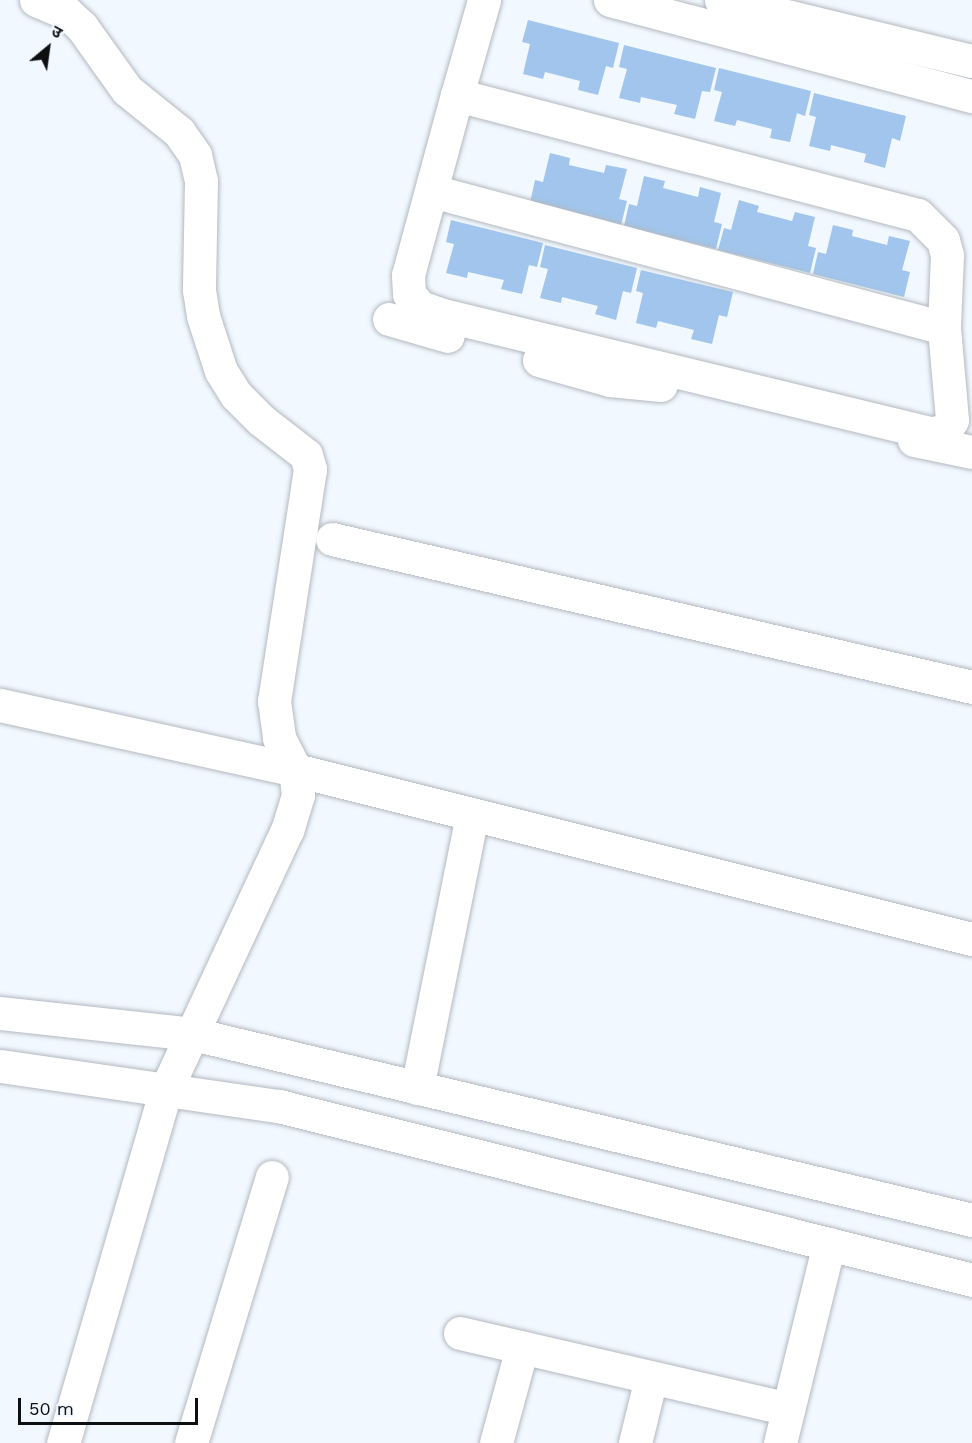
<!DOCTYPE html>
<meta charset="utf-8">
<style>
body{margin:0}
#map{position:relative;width:972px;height:1443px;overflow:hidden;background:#f2f8ff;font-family:"Work Sans","Noto Sans Devanagari",sans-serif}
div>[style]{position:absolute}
.building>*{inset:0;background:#a1c5ec}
.roads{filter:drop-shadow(0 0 2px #b3b9bf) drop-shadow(0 0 2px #b3b9bf)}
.minor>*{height:33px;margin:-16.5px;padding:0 16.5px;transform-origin:16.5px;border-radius:16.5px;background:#fff}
span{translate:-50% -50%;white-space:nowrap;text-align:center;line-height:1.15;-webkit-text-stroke:4.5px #f2f8ff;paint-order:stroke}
.north{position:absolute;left:18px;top:18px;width:60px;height:60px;-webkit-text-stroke:4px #f2f8ff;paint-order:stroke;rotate:29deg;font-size:16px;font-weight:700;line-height:24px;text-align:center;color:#0d0f11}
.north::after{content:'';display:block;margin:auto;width:21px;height:27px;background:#0d0f11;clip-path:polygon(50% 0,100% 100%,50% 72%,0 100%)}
.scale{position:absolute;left:18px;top:1398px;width:180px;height:27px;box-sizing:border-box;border:3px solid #0d0f11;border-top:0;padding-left:8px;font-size:18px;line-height:21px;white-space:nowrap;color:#0d0f11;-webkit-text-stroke:4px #f2f8ff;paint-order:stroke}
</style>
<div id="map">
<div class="building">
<i style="clip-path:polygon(528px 20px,619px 43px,613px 68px,606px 66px,598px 95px,578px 90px,580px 81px,545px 72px,543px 79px,523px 74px,530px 44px,522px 42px)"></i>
<i style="clip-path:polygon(624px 45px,716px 68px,710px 92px,702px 91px,695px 119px,674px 114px,677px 105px,641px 97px,640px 103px,619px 98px,627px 69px,619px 67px)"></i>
<i style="clip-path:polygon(719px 68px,811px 91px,805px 116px,797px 113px,790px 142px,770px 138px,772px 129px,737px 120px,735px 126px,714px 121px,722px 92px,714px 90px)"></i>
<i style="clip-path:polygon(814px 93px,906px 116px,900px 141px,892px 138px,885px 168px,864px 162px,866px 154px,831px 145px,830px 151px,809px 146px,816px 117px,809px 115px)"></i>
<i style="clip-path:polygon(550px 153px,570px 158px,569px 165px,604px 173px,606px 165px,627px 169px,619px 199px,627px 201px,621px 225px,530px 203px,535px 180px,543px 182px)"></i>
<i style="clip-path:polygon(644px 176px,665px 181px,663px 188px,698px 197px,700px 187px,721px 193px,714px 222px,722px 224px,716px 249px,624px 226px,629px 204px,637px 206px)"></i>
<i style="clip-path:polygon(739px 200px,759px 206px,757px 212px,792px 221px,795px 212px,815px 217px,808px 246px,816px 248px,810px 273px,718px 250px,724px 228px,731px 230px)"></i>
<i style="clip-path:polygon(451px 220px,543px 243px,537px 267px,529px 265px,522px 294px,501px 289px,504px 280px,468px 272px,467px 278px,446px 273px,454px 244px,446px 242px)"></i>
<i style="clip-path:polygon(833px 225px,853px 230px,852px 236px,887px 245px,889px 236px,910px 241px,902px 270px,910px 272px,904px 297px,813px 274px,818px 252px,826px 254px)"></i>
<i style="clip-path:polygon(545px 245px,637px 268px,631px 293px,623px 291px,616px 320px,595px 314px,598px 306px,562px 297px,561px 303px,540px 298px,548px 269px,540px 267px)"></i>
<i style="clip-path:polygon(641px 270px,733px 292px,727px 317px,719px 315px,712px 344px,691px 339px,694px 330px,658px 321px,656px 328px,636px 323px,643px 293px,636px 291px)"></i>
</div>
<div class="roads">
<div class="minor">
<i style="left:36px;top:0;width:34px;rotate:23deg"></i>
<i style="left:67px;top:13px;width:21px;rotate:43deg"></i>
<i style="left:82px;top:27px;width:77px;rotate:54.5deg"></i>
<i style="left:127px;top:90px;width:67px;rotate:38.9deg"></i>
<i style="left:179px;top:132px;width:28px;rotate:55deg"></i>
<i style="left:195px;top:155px;width:27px;rotate:77deg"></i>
<i style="left:201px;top:181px;width:109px;rotate:91.1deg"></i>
<i style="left:199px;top:290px;width:26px;rotate:81deg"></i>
<i style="left:203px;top:316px;width:58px;rotate:71.9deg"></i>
<i style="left:221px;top:371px;width:28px;rotate:58deg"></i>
<i style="left:236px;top:395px;width:35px;rotate:45deg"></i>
<i style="left:261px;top:420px;width:57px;rotate:37.9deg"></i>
<i style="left:306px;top:455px;width:15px;rotate:74deg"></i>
<i style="left:310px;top:469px;width:235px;rotate:98.8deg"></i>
<i style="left:274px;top:701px;width:37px;rotate:82deg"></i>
<i style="left:279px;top:738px;width:36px;rotate:63deg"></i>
<i style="left:295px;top:770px;width:25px;rotate:83deg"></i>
<i style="left:298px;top:795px;width:37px;rotate:107deg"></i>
<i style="left:287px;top:830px;width:286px;rotate:115deg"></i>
<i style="left:166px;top:1089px;width:369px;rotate:106.2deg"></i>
<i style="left:610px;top:0;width:375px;rotate:14.9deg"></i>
<i style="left:721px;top:0;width:258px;rotate:13.7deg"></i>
<i style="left:457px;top:95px;width:476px;rotate:14.6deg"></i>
<i style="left:918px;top:215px;width:35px;rotate:45deg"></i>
<i style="left:943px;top:240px;width:16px;rotate:75deg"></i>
<i style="left:947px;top:255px;width:73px;rotate:92.4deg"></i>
<i style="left:944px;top:328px;width:92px;rotate:85deg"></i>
<i style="left:952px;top:420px;width:9px;rotate:122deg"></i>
<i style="left:947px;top:428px;width:8px;rotate:150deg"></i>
<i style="left:940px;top:432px;width:10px;rotate:174deg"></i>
<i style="left:930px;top:433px;width:501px;rotate:-166.38deg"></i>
<i style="left:443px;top:315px;width:24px;rotate:-161deg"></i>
<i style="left:420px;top:307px;width:17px;rotate:-130deg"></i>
<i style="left:409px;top:294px;width:19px;rotate:-93deg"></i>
<i style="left:408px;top:275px;width:187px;rotate:-74.8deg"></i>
<i style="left:457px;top:95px;width:99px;rotate:-74.1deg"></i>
<i style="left:432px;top:191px;width:530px;rotate:14.98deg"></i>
<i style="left:389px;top:319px;width:61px;rotate:16.1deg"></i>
<i style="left:539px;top:360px;width:74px;rotate:15.7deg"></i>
<i style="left:610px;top:380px;width:51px;rotate:5.6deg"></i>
<i style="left:914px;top:440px;width:59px;rotate:11.7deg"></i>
<i style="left:332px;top:539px;width:657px;rotate:13.02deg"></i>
<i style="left:0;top:705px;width:302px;rotate:12.4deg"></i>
<i style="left:295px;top:770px;width:698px;rotate:14.02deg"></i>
<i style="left:0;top:1013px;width:194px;rotate:6.2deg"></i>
<i style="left:193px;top:1034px;width:801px;rotate:13.43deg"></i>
<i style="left:0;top:1066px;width:282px;rotate:8.2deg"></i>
<i style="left:279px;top:1106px;width:715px;rotate:14.09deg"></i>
<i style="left:417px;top:1088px;width:279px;rotate:-78.6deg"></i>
<i style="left:460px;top:1333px;width:337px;rotate:13deg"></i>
<i style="left:191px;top:1443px;width:278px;rotate:-73.1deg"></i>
<i style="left:496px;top:1443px;width:99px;rotate:-74.8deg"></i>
<i style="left:635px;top:1443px;width:67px;rotate:-76.2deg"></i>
<i style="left:780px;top:1443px;width:205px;rotate:-76.2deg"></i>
</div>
</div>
<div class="north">उ</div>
<div class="scale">50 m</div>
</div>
